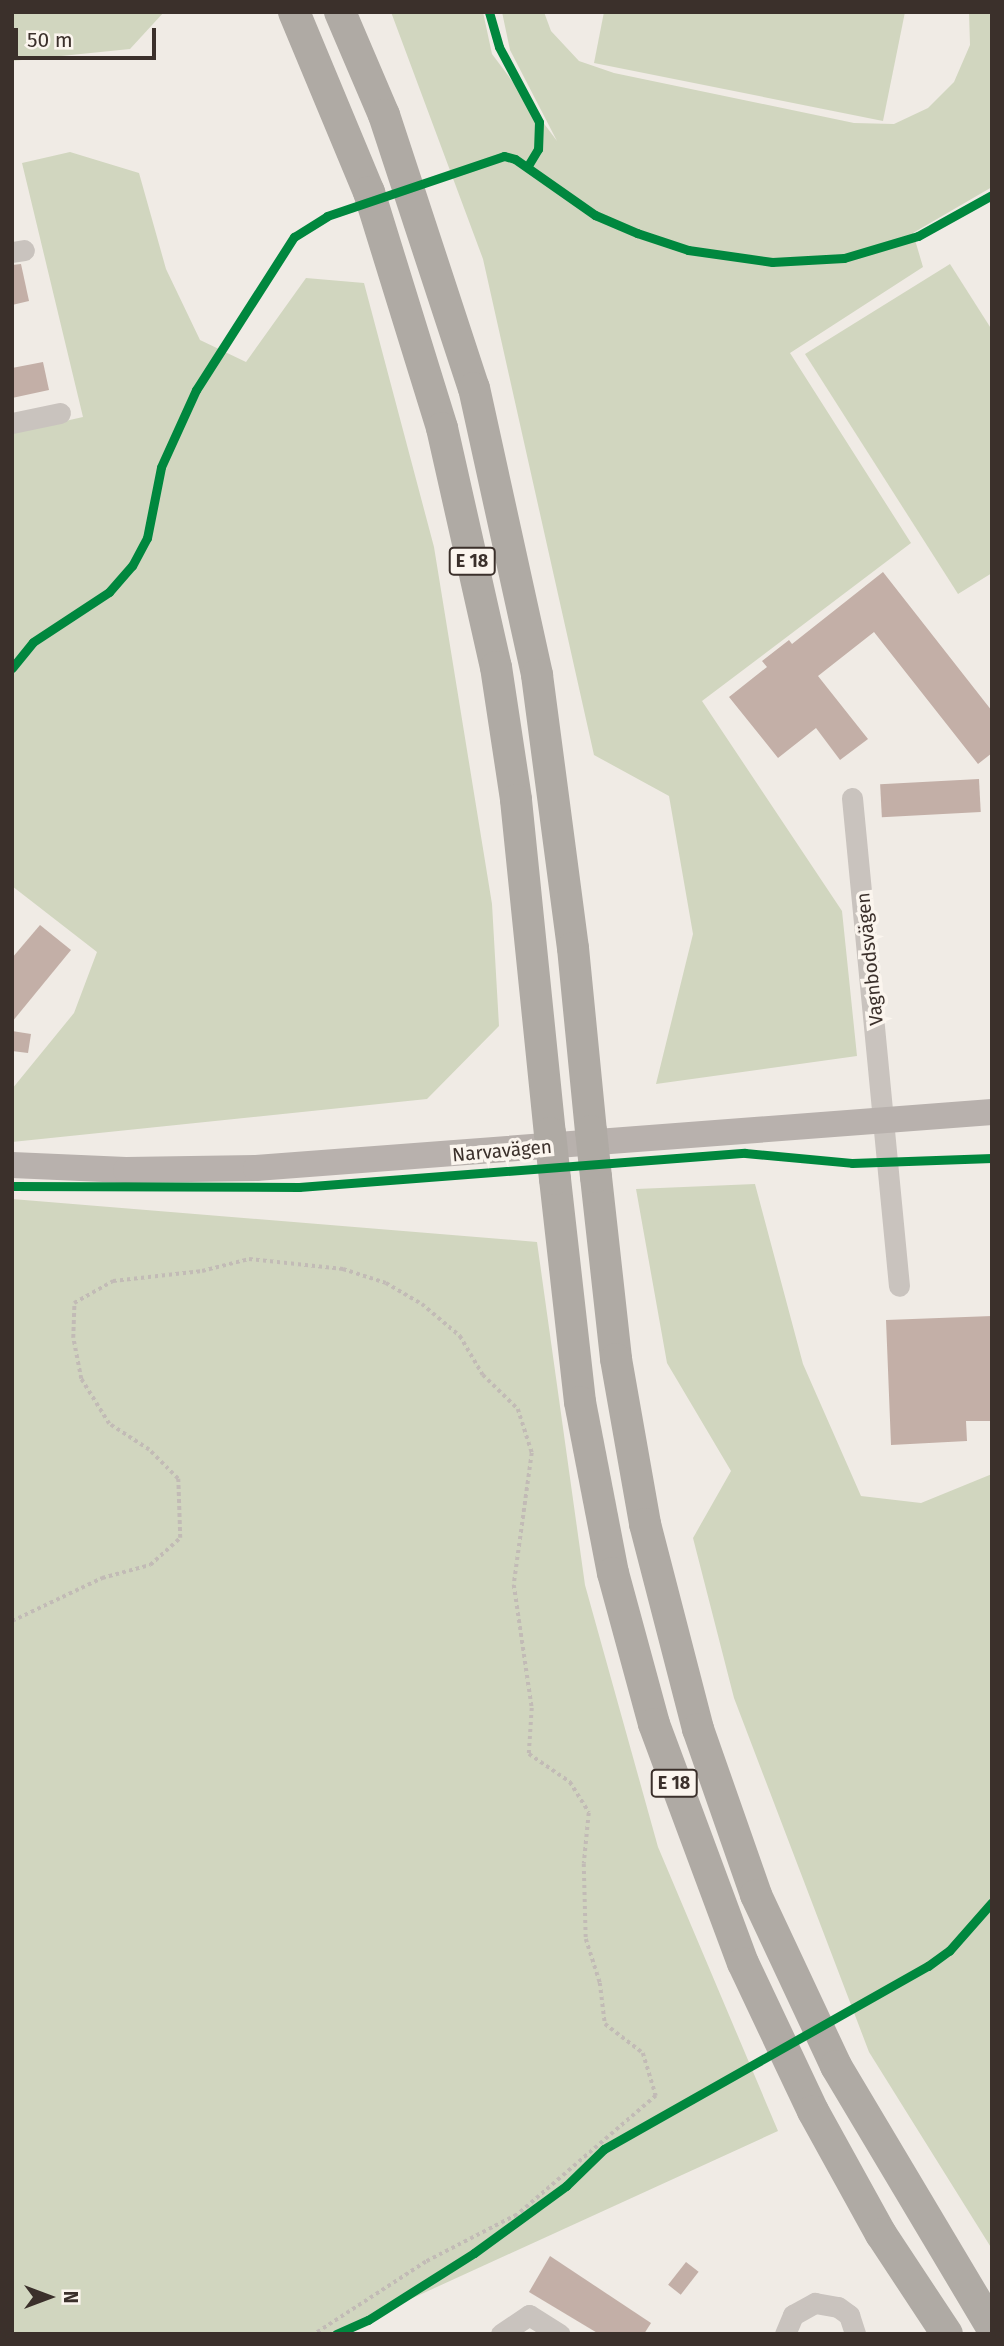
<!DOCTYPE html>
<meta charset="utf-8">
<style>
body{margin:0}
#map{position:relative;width:1004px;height:2346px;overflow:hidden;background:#f0ebe5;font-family:"Fira Sans",sans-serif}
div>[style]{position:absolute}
.green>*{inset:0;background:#d1d6bf}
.building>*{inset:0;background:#c3afa7;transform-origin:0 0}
.path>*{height:3.5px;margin-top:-1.75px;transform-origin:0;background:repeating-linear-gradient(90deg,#c2bbb6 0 3.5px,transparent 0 7px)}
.minor>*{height:21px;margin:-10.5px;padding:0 10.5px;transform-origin:10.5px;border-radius:10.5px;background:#c9c3be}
.major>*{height:26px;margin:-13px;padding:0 13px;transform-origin:13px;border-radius:13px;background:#b8b1ad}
.highway>*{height:32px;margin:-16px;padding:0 16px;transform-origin:16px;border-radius:16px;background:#afaaa4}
.highway-bridge>*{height:32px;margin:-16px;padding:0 16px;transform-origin:16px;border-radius:16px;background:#afaaa4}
.cycleway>*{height:9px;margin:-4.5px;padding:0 4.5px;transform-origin:4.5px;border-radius:4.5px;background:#00873e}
span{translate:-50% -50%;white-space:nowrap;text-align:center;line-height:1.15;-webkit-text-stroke:7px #fbf5ee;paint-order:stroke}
.shield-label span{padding:2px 5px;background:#fbf5ee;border:2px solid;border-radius:5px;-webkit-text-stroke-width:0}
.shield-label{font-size:18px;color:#3b302b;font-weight:700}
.street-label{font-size:19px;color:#3b302b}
.frame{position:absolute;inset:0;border:14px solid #3b302b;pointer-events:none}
.north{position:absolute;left:14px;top:2262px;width:70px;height:70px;-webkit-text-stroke:5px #fbf5ee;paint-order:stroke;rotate:90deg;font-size:19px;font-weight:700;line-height:28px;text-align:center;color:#3b302b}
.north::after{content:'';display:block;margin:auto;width:24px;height:32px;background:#3b302b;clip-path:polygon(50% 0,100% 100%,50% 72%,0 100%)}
.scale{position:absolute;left:14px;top:28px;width:142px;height:32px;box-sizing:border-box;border:4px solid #3b302b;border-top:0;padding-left:9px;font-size:21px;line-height:24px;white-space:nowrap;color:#3b302b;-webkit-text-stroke:5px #fbf5ee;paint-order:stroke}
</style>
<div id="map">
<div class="green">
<i style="clip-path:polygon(12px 12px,164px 12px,130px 49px,12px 61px)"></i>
<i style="clip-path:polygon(391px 12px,483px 12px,492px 54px,557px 141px,510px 50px,502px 12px,544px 12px,551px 31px,579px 61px,614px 73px,854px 123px,894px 124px,928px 108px,954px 82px,970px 45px,969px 12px,992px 12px,992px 187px,913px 233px,923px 267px,790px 353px,911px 543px,702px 701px,842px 911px,857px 1056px,656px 1084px,693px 934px,669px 796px,594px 755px,483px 259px)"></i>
<i style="clip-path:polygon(604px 12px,905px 12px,883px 121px,594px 63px)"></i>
<i style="clip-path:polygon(70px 152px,139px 173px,166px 269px,200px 340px,246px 362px,306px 278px,364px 283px,434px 547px,492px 904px,499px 1026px,427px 1099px,12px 1142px,12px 1089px,74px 1013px,97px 952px,12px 886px,12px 433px,83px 417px,22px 163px)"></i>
<i style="clip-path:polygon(950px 264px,992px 330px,992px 573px,958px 594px,805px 354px)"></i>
<i style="clip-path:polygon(755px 1184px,803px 1364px,861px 1496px,921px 1503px,992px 1474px,992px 2249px,869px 2052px,734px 1698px,693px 1538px,731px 1471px,667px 1363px,636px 1189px)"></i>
<i style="clip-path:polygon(12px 1199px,537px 1242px,585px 1585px,658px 1847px,778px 2131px,334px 2334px,12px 2334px)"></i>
</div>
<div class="building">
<i style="clip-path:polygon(21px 264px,29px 301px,12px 305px,12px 265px)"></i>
<i style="clip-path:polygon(43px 362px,49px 390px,12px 398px,12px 368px)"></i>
<i style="clip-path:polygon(883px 572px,992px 711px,992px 753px,978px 764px,874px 632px,818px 676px,868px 739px,840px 760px,816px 728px,778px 758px,729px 697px,767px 667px,762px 661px,789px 640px,792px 644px)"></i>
<i style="left:979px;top:779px;width:33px;height:99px;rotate:87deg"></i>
<i style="clip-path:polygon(40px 925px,71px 950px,12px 1022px,12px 958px)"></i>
<i style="clip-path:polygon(12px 1031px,31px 1034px,28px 1053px,12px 1051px)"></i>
<i style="clip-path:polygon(992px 1316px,992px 1421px,966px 1421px,967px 1441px,891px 1445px,886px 1320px)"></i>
<i style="clip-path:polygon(550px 2256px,651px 2323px,644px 2334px,599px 2334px,529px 2292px)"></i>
<i style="left:686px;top:2262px;width:16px;height:29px;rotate:38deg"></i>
</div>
<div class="path">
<i style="left:12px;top:1621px;width:100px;rotate:-25.5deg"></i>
<i style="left:102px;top:1578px;width:50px;rotate:-15.2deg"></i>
<i style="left:150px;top:1565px;width:40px;rotate:-42deg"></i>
<i style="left:180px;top:1538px;width:59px;rotate:-91.9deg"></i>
<i style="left:178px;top:1479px;width:41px;rotate:-135deg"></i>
<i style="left:149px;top:1450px;width:48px;rotate:-147deg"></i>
<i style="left:109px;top:1424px;width:53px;rotate:-121.9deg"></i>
<i style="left:81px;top:1379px;width:42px;rotate:-101deg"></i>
<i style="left:73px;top:1338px;width:35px;rotate:-88deg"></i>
<i style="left:74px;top:1303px;width:45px;rotate:-29.4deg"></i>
<i style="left:113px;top:1281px;width:90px;rotate:-6.4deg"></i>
<i style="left:202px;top:1271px;width:49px;rotate:-14.3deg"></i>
<i style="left:249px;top:1259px;width:95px;rotate:6.1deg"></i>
<i style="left:343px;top:1269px;width:45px;rotate:18deg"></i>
<i style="left:386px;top:1283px;width:42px;rotate:30.3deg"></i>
<i style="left:422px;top:1304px;width:50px;rotate:40.1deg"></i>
<i style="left:460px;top:1336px;width:45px;rotate:59.5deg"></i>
<i style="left:483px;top:1375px;width:49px;rotate:44.2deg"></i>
<i style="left:518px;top:1409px;width:46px;rotate:72.3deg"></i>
<i style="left:532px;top:1453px;width:133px;rotate:97.8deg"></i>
<i style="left:514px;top:1585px;width:124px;rotate:81.7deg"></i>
<i style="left:532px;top:1708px;width:46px;rotate:93.7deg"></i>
<i style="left:529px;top:1754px;width:50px;rotate:34.3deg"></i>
<i style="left:570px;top:1782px;width:36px;rotate:58deg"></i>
<i style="left:589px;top:1813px;width:51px;rotate:95.6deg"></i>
<i style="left:584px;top:1864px;width:75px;rotate:88.5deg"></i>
<i style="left:586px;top:1939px;width:46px;rotate:72.3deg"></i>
<i style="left:600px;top:1983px;width:41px;rotate:83deg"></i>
<i style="left:605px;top:2024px;width:48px;rotate:37.3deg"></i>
<i style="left:643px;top:2053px;width:45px;rotate:73.2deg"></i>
<i style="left:656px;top:2096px;width:183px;rotate:139.4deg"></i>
<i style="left:517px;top:2215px;width:102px;rotate:152.7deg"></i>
<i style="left:426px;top:2262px;width:132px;rotate:147deg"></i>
</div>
<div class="minor">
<i style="left:12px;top:252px;width:12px;rotate:-9deg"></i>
<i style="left:12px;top:423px;width:49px;rotate:-11.8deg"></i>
<i style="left:852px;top:798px;width:490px;rotate:84.5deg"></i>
<i style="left:501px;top:2334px;width:34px;rotate:-34deg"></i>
<i style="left:529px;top:2315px;width:36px;rotate:32deg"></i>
<i style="left:785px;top:2334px;width:21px;rotate:-67deg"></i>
<i style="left:793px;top:2315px;width:25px;rotate:-29deg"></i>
<i style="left:815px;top:2303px;width:23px;rotate:10deg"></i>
<i style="left:838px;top:2307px;width:14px;rotate:36deg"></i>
<i style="left:849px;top:2315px;width:20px;rotate:72deg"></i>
</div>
<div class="major">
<i style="left:12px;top:1165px;width:114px;rotate:2.5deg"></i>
<i style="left:126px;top:1170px;width:130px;rotate:-0.9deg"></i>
<i style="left:256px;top:1168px;width:738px;rotate:-4.35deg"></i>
</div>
<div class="highway">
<i style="left:294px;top:12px;width:195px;rotate:67.4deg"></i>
<i style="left:369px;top:192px;width:247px;rotate:72.8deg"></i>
<i style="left:442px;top:428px;width:245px;rotate:77.3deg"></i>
<i style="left:496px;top:667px;width:134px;rotate:81.4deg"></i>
<i style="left:516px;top:800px;width:335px;rotate:84.2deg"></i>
<i style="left:340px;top:12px;width:112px;rotate:66.9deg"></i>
<i style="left:384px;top:115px;width:287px;rotate:71.8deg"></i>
<i style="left:474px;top:388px;width:294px;rotate:77.6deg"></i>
<i style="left:537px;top:675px;width:275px;rotate:82.5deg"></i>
<i style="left:573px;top:948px;width:184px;rotate:84.4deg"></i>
<i style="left:596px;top:1177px;width:183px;rotate:83.7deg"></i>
<i style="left:616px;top:1359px;width:168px;rotate:80deg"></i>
<i style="left:645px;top:1524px;width:212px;rotate:75.5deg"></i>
<i style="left:698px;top:1729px;width:176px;rotate:70.7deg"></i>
<i style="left:756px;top:1895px;width:189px;rotate:64.9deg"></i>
<i style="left:836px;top:2066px;width:305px;rotate:59.2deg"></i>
<i style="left:555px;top:1179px;width:224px;rotate:83.6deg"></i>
<i style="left:580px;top:1402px;width:174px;rotate:79.1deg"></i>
<i style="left:613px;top:1573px;width:156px;rotate:74.8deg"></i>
<i style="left:654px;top:1724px;width:255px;rotate:69.6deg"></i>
<i style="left:743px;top:1963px;width:164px;rotate:64.7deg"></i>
<i style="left:813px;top:2111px;width:141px;rotate:61.1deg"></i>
<i style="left:881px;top:2234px;width:120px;rotate:56.6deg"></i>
</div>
<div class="highway-bridge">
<i style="left:591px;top:1131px;width:46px;rotate:83.8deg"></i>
<i style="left:550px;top:1133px;width:46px;rotate:83.8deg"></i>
</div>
<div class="cycleway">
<i style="left:489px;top:12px;width:36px;rotate:74deg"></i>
<i style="left:499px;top:47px;width:85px;rotate:61.9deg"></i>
<i style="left:539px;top:122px;width:27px;rotate:92deg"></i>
<i style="left:538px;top:149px;width:21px;rotate:121deg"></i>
<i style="left:12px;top:668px;width:33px;rotate:-51deg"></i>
<i style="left:33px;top:642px;width:91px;rotate:-33.3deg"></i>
<i style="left:109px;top:592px;width:35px;rotate:-49deg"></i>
<i style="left:132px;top:566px;width:32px;rotate:-62deg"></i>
<i style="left:147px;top:538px;width:72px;rotate:-78.8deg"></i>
<i style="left:161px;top:467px;width:85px;rotate:-65.6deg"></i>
<i style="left:196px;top:390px;width:182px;rotate:-57.4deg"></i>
<i style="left:294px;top:237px;width:39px;rotate:-32deg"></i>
<i style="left:327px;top:216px;width:187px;rotate:-18.7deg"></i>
<i style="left:504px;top:156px;width:11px;rotate:15deg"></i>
<i style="left:515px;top:159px;width:98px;rotate:35deg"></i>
<i style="left:595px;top:215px;width:46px;rotate:23.2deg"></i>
<i style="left:637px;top:233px;width:54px;rotate:18.4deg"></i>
<i style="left:688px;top:250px;width:85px;rotate:8.1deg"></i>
<i style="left:772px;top:262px;width:72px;rotate:-3.2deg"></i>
<i style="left:844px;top:258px;width:77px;rotate:-16.6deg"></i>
<i style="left:918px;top:236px;width:85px;rotate:-29deg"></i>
<i style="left:12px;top:1186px;width:287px;rotate:0.2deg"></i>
<i style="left:299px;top:1187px;width:447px;rotate:-4.4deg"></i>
<i style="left:745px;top:1153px;width:107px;rotate:5.3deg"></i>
<i style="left:852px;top:1163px;width:140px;rotate:-2deg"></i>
<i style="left:336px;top:2334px;width:35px;rotate:-24deg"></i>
<i style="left:368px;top:2320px;width:125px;rotate:-32.3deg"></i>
<i style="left:474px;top:2253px;width:114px;rotate:-36.1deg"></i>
<i style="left:566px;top:2186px;width:53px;rotate:-44.2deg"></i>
<i style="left:604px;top:2149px;width:372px;rotate:-29.5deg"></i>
<i style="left:928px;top:1966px;width:26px;rotate:-36deg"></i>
<i style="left:949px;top:1951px;width:65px;rotate:-48.7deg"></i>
</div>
<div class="shield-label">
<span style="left:472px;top:561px">E 18</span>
<span style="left:674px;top:1783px">E 18</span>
</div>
<div class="street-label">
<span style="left:870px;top:959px;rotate:-96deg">Vagnbodsvägen</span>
<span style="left:502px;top:1151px;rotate:-5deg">Narvavägen</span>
</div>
<div class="frame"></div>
<div class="north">N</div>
<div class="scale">50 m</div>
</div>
